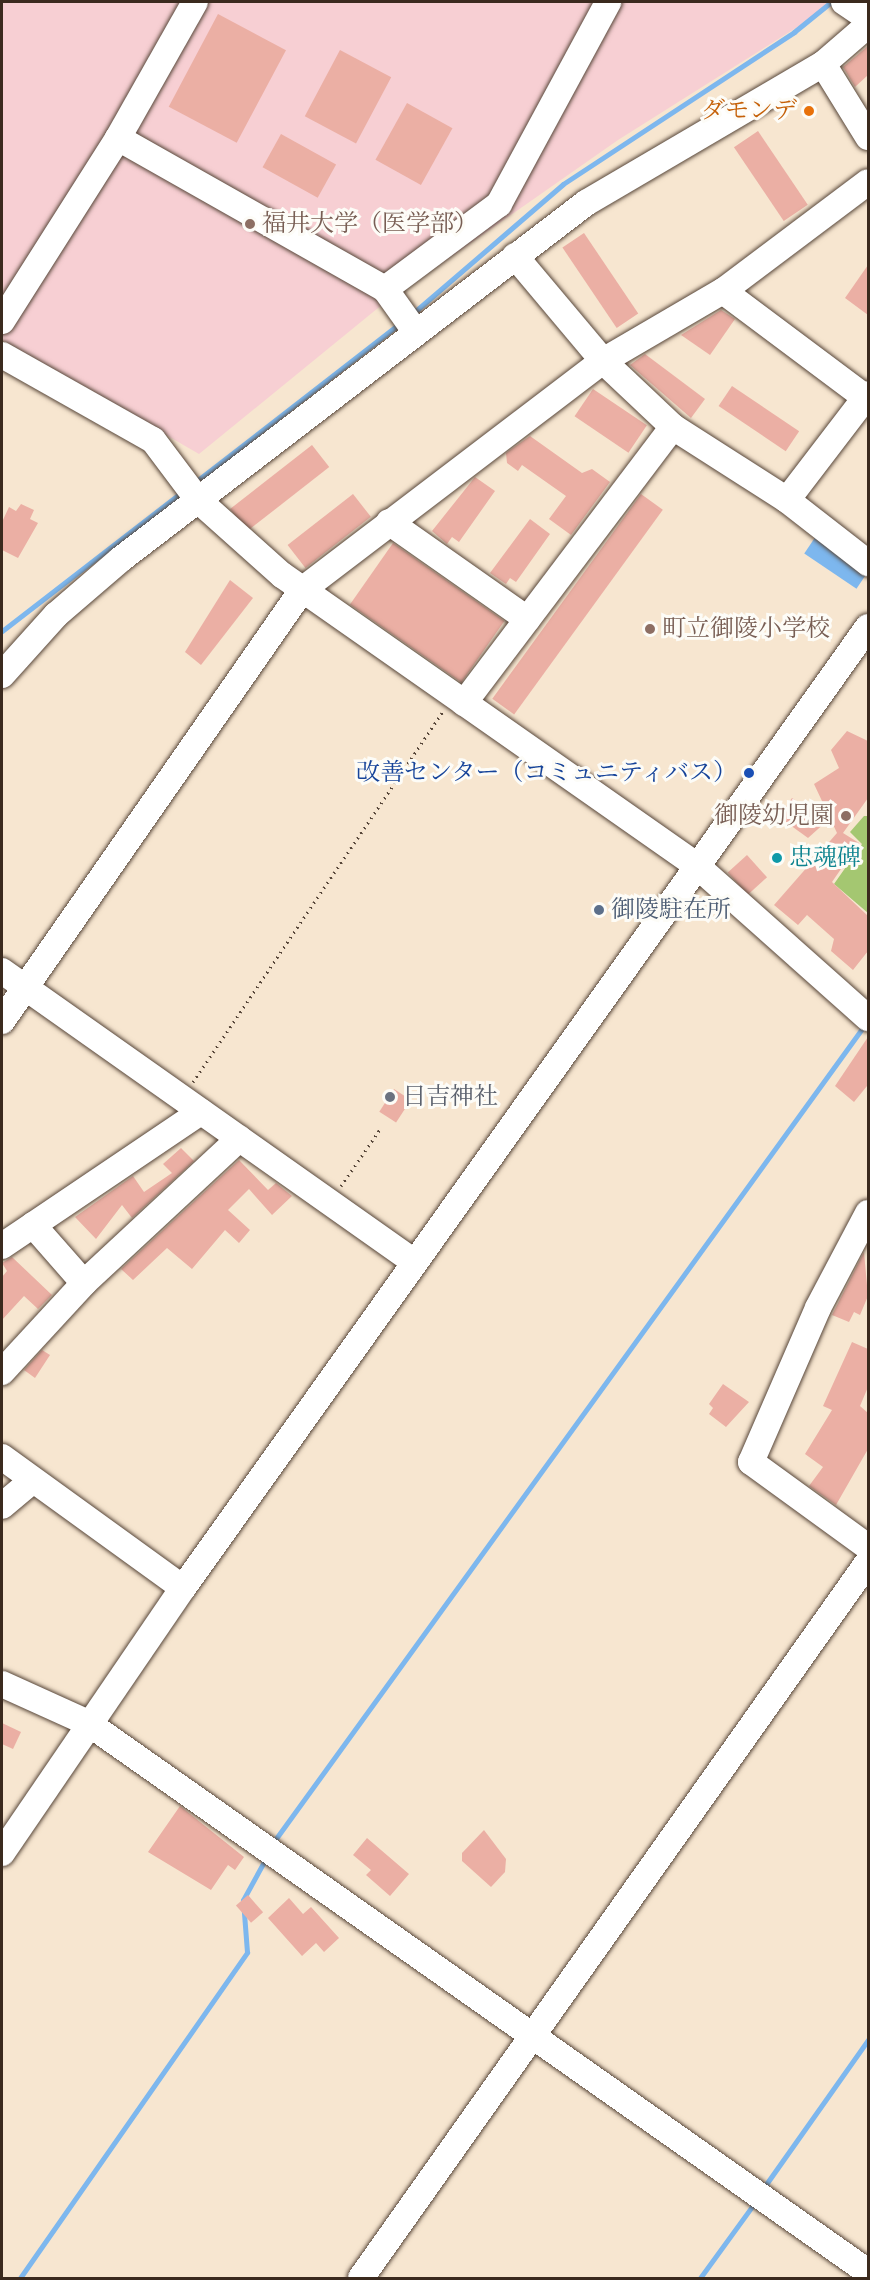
<!DOCTYPE html>
<meta charset="utf-8">
<style>
body{margin:0}
#map{position:relative;width:870px;height:2280px;overflow:hidden;background:#f7e6d0;font-family:"IM FELL Great Primer","Noto Serif JP",serif}
div>[style]{position:absolute}
.built>*{inset:0;background:#f7cfd3}
.green>*{inset:0;background:#a4c771}
.water>*{inset:0;background:#7db7ee;transform-origin:0 0}
.stream>*{height:5px;margin:-2.5px;padding:0 2.5px;transform-origin:2.5px;border-radius:2.5px;background:#7db7ee}
.building>*{inset:0;background:#ebafa4;transform-origin:0 0}
.path>*{height:3px;margin-top:-1.5px;transform-origin:0;background:repeating-linear-gradient(90deg,#574639 0 1.5px,transparent 0 6px)}
.roads{filter:drop-shadow(0 0 2px #574639) drop-shadow(0 0 2px #574639)}
.minor>*{height:26px;margin:-13px;padding:0 13px;transform-origin:13px;border-radius:13px;background:#fff}
.dots>*{width:16px;height:16px;translate:-50% -50%;box-sizing:border-box;border:3px solid #fdfcf7;border-radius:50%}
span{translate:-50% -50%;white-space:nowrap;text-align:center;line-height:1.15;-webkit-text-stroke:6px #fdfcf7;paint-order:stroke}
.food-label{font-size:24px;color:#c56008}
.right{translate:-100% -50%;text-align:right}
.education-label{font-size:24px;color:#785e54}
.left{translate:0 -50%;text-align:left}
.transit-label{font-size:24px;color:#164399}
.culture-label{font-size:24px;color:#0d838f}
.service-label{font-size:24px;color:#4e5e75}
.worship-label{font-size:24px;color:#5b616d}
.frame{position:absolute;inset:0;border:3px solid #3b2a1e;pointer-events:none}
</style>
<div id="map">
<div class="built">
<i style="clip-path:polygon(2px 2px,837px 2px,618px 140px,378px 308px,199px 454px,2px 340px)"></i>
</div>
<div class="green">
<i style="clip-path:polygon(864px 816px,868px 816px,868px 913px,834px 884px,862px 844px,850px 832px)"></i>
</div>
<div class="water">
<i style="left:816px;top:536px;width:63px;height:21px;rotate:34deg"></i>
</div>
<div class="stream">
<i style="left:412px;top:314px;width:199px;rotate:-40.7deg"></i>
<i style="left:563px;top:184px;width:277px;rotate:-33.3deg"></i>
<i style="left:794px;top:32px;width:48px;rotate:-39deg"></i>
<i style="left:194px;top:483px;width:261px;rotate:-37.8deg"></i>
<i style="left:2px;top:631px;width:227px;rotate:-37.7deg"></i>
<i style="left:272px;top:1844px;width:1013px;rotate:-54.11deg"></i>
<i style="left:762px;top:2190px;width:184px;rotate:-54.8deg"></i>
<i style="left:20px;top:2278px;width:397px;rotate:-55.1deg"></i>
<i style="left:247px;top:1952px;width:52px;rotate:-94.4deg"></i>
<i style="left:243px;top:1900px;width:48px;rotate:-61.3deg"></i>
<i style="left:700px;top:2278px;width:95px;rotate:-54deg"></i>
</div>
<div class="building">
<i style="left:218px;top:14px;width:77px;height:105px;rotate:28deg"></i>
<i style="clip-path:polygon(868px 46px,868px 75px,855px 87px,843px 67px)"></i>
<i style="left:340px;top:50px;width:58px;height:75px;rotate:28deg"></i>
<i style="left:407px;top:103px;width:52px;height:65px;rotate:29deg"></i>
<i style="left:758px;top:131px;width:89px;height:29px;rotate:56deg"></i>
<i style="left:281px;top:134px;width:63px;height:38px;rotate:29deg"></i>
<i style="left:584px;top:233px;width:97px;height:26px;rotate:56deg"></i>
<i style="clip-path:polygon(868px 265px,868px 315px,845px 298px)"></i>
<i style="clip-path:polygon(721px 310px,735px 319px,710px 355px,681px 335px)"></i>
<i style="clip-path:polygon(645px 354px,705px 399px,691px 418px,630px 365px)"></i>
<i style="left:732px;top:386px;width:81px;height:24px;rotate:34deg"></i>
<i style="left:593px;top:389px;width:65px;height:33px;rotate:34deg"></i>
<i style="clip-path:polygon(530px 436px,582px 473px,592px 469px,610px 482px,571px 535px,549px 519px,566px 496px,522px 465px,518px 471px,507px 463px,506px 453px)"></i>
<i style="left:312px;top:445px;width:28px;height:104px;rotate:52deg"></i>
<i style="clip-path:polygon(475px 477px,495px 491px,459px 542px,452px 537px,447px 544px,432px 531px)"></i>
<i style="left:353px;top:494px;width:29px;height:83px;rotate:52deg"></i>
<i style="left:641px;top:494px;width:27px;height:253px;rotate:36deg"></i>
<i style="clip-path:polygon(21px 504px,34px 510px,30px 519px,38px 523px,18px 558px,2px 550px,2px 522px,9px 507px,16px 511px)"></i>
<i style="clip-path:polygon(530px 519px,550px 534px,516px 582px,510px 578px,506px 584px,490px 573px)"></i>
<i style="left:393px;top:543px;width:136px;height:75px;rotate:35deg"></i>
<i style="clip-path:polygon(230px 580px,253px 598px,201px 665px,185px 652px)"></i>
<i style="clip-path:polygon(847px 731px,868px 741px,868px 798px,843px 833px,859px 843px,832px 882px,868px 916px,868px 951px,853px 970px,831px 951px,834px 939px,807px 915px,798px 925px,774px 905px,837px 833px,814px 784px,839px 768px,831px 750px)"></i>
<i style="clip-path:polygon(792px 798px,827px 821px,808px 838px,779px 817px)"></i>
<i style="left:747px;top:855px;width:30px;height:26px;rotate:48deg"></i>
<i style="clip-path:polygon(868px 1037px,867px 1086px,854px 1102px,835px 1086px)"></i>
<i style="left:394px;top:1089px;width:20px;height:27px;rotate:33deg"></i>
<i style="clip-path:polygon(181px 1148px,194px 1161px,132px 1218px,122px 1205px,96px 1239px,75px 1217px,133px 1176px,144px 1192px,172px 1173px,163px 1164px)"></i>
<i style="clip-path:polygon(239px 1160px,268px 1190px,276px 1183px,292px 1196px,272px 1215px,249px 1189px,228px 1210px,250px 1230px,239px 1243px,225px 1230px,192px 1269px,167px 1248px,133px 1280px,121px 1269px)"></i>
<i style="clip-path:polygon(864px 1252px,868px 1296px,860px 1315px,854px 1312px,849px 1322px,832px 1315px)"></i>
<i style="clip-path:polygon(12px 1257px,52px 1295px,38px 1309px,24px 1296px,2px 1320px,2px 1277px,7px 1271px,2px 1263px)"></i>
<i style="clip-path:polygon(852px 1342px,868px 1349px,868px 1387px,860px 1406px,868px 1413px,868px 1449px,836px 1505px,809px 1486px,823px 1467px,805px 1454px,832px 1410px,823px 1406px)"></i>
<i style="clip-path:polygon(42px 1350px,50px 1355px,35px 1378px,24px 1370px)"></i>
<i style="clip-path:polygon(723px 1384px,749px 1402px,726px 1427px,709px 1414px,713px 1408px,709px 1404px)"></i>
<i style="clip-path:polygon(2px 1723px,21px 1732px,13px 1749px,2px 1744px)"></i>
<i style="clip-path:polygon(180px 1806px,244px 1857px,235px 1870px,228px 1865px,211px 1890px,148px 1852px)"></i>
<i style="clip-path:polygon(484px 1830px,506px 1859px,505px 1872px,491px 1887px,462px 1861px,462px 1853px)"></i>
<i style="clip-path:polygon(367px 1838px,409px 1874px,390px 1896px,366px 1875px,371px 1870px,353px 1855px)"></i>
<i style="left:248px;top:1895px;width:23px;height:16px;rotate:49deg"></i>
<i style="clip-path:polygon(289px 1898px,303px 1914px,311px 1907px,339px 1938px,324px 1952px,316px 1943px,302px 1956px,268px 1918px)"></i>
</div>
<div class="path">
<i style="left:193px;top:1082px;width:447px;rotate:-56deg"></i>
<i style="left:341px;top:1186px;width:69px;rotate:-55.6deg"></i>
</div>
<div class="roads">
<div class="minor">
<i style="left:844px;top:2px;width:29px;rotate:34deg"></i>
<i style="left:823px;top:64px;width:86px;rotate:58.3deg"></i>
<i style="left:118px;top:138px;width:307px;rotate:29.5deg"></i>
<i style="left:385px;top:289px;width:52px;rotate:54.5deg"></i>
<i style="left:515px;top:256px;width:137px;rotate:50deg"></i>
<i style="left:603px;top:361px;width:96px;rotate:43.3deg"></i>
<i style="left:673px;top:427px;width:135px;rotate:32.6deg"></i>
<i style="left:787px;top:500px;width:103px;rotate:37.9deg"></i>
<i style="left:385px;top:289px;width:142px;rotate:-36.7deg"></i>
<i style="left:499px;top:204px;width:230px;rotate:-61.6deg"></i>
<i style="left:723px;top:291px;width:179px;rotate:36.8deg"></i>
<i style="left:2px;top:321px;width:217px;rotate:-57.6deg"></i>
<i style="left:118px;top:138px;width:156px;rotate:-60.5deg"></i>
<i style="left:2px;top:355px;width:173px;rotate:29.4deg"></i>
<i style="left:153px;top:440px;width:75px;rotate:53.1deg"></i>
<i style="left:198px;top:500px;width:113px;rotate:41.8deg"></i>
<i style="left:282px;top:575px;width:505px;rotate:35.01deg"></i>
<i style="left:696px;top:865px;width:230px;rotate:41.7deg"></i>
<i style="left:787px;top:500px;width:133px;rotate:-52.6deg"></i>
<i style="left:389px;top:522px;width:169px;rotate:35.1deg"></i>
<i style="left:2px;top:675px;width:81px;rotate:-48deg"></i>
<i style="left:56px;top:615px;width:86px;rotate:-40.7deg"></i>
<i style="left:121px;top:559px;width:586px;rotate:-37.44deg"></i>
<i style="left:586px;top:203px;width:275px;rotate:-30.4deg"></i>
<i style="left:823px;top:64px;width:60px;rotate:-40.9deg"></i>
<i style="left:464px;top:703px;width:346px;rotate:-52.9deg"></i>
<i style="left:2px;top:971px;width:504px;rotate:35.23deg"></i>
<i style="left:2px;top:1021px;width:525px;rotate:-55.16deg"></i>
<i style="left:302px;top:590px;width:378px;rotate:-37.3deg"></i>
<i style="left:603px;top:361px;width:139px;rotate:-30.3deg"></i>
<i style="left:723px;top:291px;width:181px;rotate:-36.9deg"></i>
<i style="left:868px;top:1213px;width:107px;rotate:117.8deg"></i>
<i style="left:818px;top:1308px;width:168px;rotate:113.5deg"></i>
<i style="left:751px;top:1462px;width:145px;rotate:36deg"></i>
<i style="left:33px;top:1225px;width:77px;rotate:48.7deg"></i>
<i style="left:2px;top:1246px;width:240px;rotate:-34deg"></i>
<i style="left:2px;top:1372px;width:121px;rotate:-47.3deg"></i>
<i style="left:84px;top:1283px;width:212px;rotate:-42.9deg"></i>
<i style="left:2px;top:1457px;width:223px;rotate:35.9deg"></i>
<i style="left:2px;top:1506px;width:40px;rotate:-40deg"></i>
<i style="left:2px;top:1684px;width:94px;rotate:24.4deg"></i>
<i style="left:88px;top:1723px;width:954px;rotate:35.14deg"></i>
<i style="left:2px;top:1853px;width:321px;rotate:-55.7deg"></i>
<i style="left:183px;top:1588px;width:1180px;rotate:-54.52deg"></i>
<i style="left:361px;top:2278px;width:877px;rotate:-54.7deg"></i>
</div>
</div>
<div class="dots">
<i style="left:809px;top:111px;background:#e8710a"></i>
<i style="left:250px;top:224px;background:#8d6e63"></i>
<i style="left:650px;top:629px;background:#8d6e63"></i>
<i style="left:749px;top:773px;background:#1a4fb4"></i>
<i style="left:846px;top:816px;background:#8d6e63"></i>
<i style="left:777px;top:858px;background:#0f9aa8"></i>
<i style="left:599px;top:910px;background:#5c6f8a"></i>
<i style="left:390px;top:1097px;background:#6b7280"></i>
</div>
<div class="food-label">
<span class="right" style="left:797px;top:111px">ダモンデ</span>
</div>
<div class="education-label">
<span class="left" style="left:262px;top:224px">福井大学（医学部）</span>
<span class="left" style="left:662px;top:629px">町立御陵小学校</span>
<span class="right" style="left:834px;top:816px">御陵幼児園</span>
</div>
<div class="transit-label">
<span class="right" style="left:737px;top:773px">改善センター（コミュニティバス）</span>
</div>
<div class="culture-label">
<span class="left" style="left:789px;top:858px">忠魂碑</span>
</div>
<div class="service-label">
<span class="left" style="left:611px;top:910px">御陵駐在所</span>
</div>
<div class="worship-label">
<span class="left" style="left:402px;top:1097px">日吉神社</span>
</div>
<div class="frame"></div>
</div>
